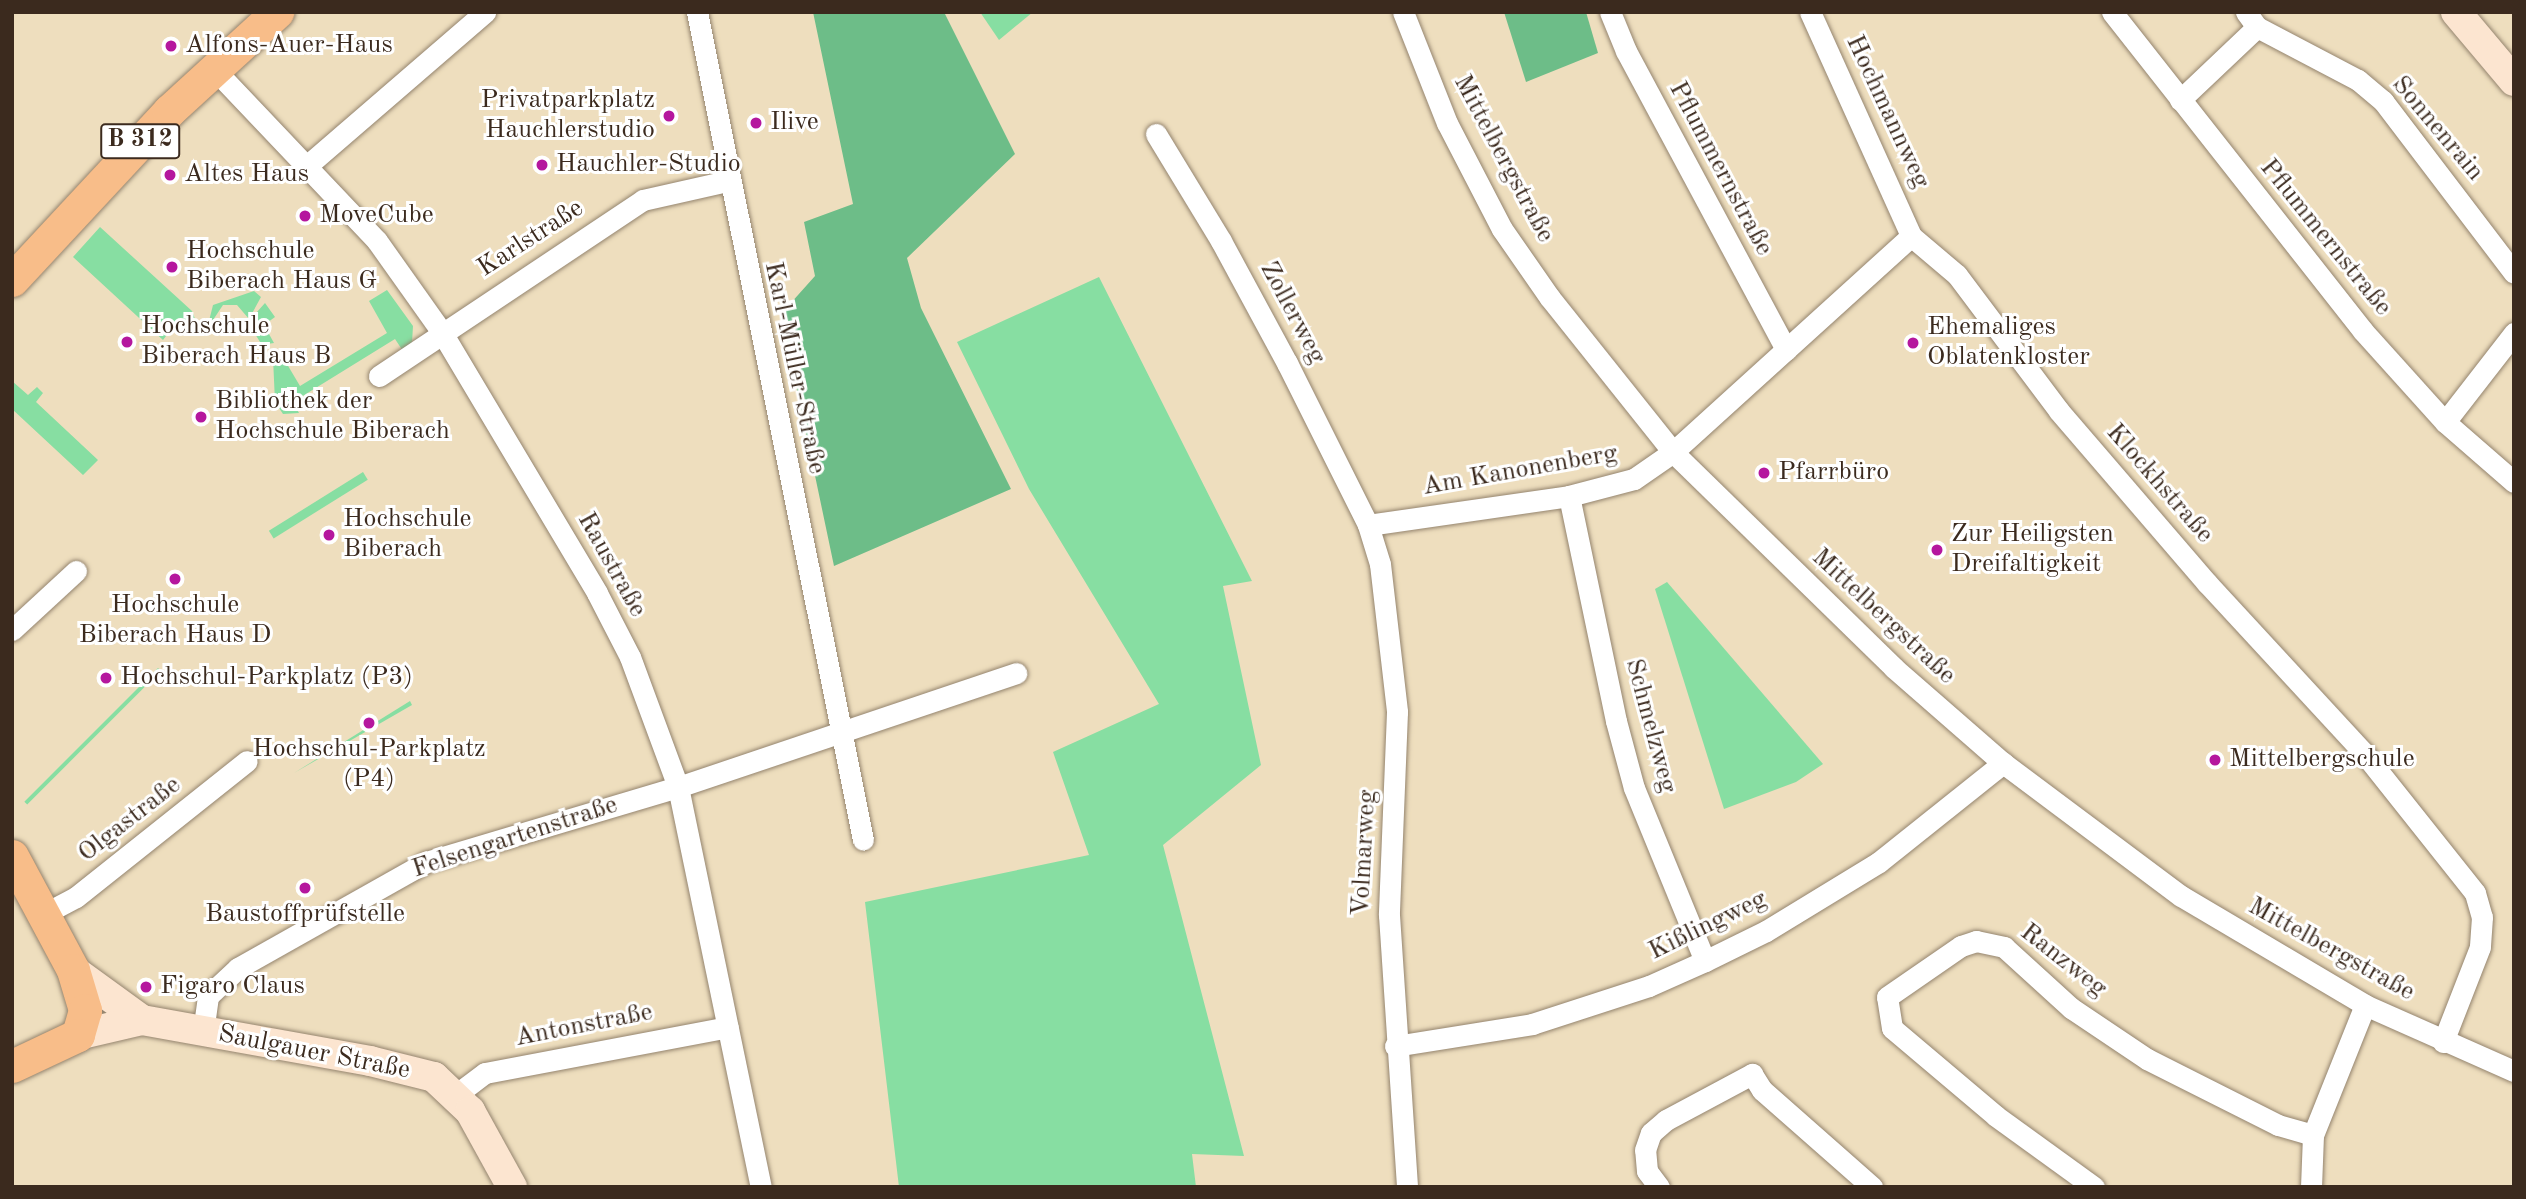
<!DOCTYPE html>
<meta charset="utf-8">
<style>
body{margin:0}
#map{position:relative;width:2526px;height:1199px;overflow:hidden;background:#eedebe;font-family:"Old Standard TT",serif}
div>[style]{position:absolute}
.green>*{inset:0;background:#87dea2;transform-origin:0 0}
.forest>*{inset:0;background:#6dbd88}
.roads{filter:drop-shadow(0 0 2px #94846e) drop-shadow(0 0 2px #94846e)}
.street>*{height:21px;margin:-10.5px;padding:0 10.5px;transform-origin:10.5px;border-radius:10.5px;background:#fff}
.secondary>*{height:30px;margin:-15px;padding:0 15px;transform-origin:15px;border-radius:15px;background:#fce5d0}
.primary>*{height:33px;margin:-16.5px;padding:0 16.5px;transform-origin:16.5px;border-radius:16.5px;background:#f8bd89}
.dots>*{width:19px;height:19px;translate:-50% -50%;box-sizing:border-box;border:4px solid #fff;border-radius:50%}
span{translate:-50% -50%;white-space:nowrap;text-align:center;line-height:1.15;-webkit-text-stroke:6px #fff;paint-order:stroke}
.shield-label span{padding:2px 5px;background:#fff;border:2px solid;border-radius:5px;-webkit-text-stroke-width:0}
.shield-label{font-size:24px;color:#3b2a1e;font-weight:700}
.poi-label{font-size:26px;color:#3b2a1e}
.left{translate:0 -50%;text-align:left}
.right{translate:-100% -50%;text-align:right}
.street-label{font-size:26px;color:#3b2a1e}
.frame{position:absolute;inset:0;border:14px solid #3b2a1e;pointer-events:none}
</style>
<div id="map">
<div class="green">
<i style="clip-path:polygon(980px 12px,1033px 12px,999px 40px)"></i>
<i style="clip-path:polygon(100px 227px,192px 311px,198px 327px,196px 335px,177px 322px,163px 340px,73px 257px)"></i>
<i style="clip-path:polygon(1099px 277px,1252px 581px,1223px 586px,1261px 765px,1163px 845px,1244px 1156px,1192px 1154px,1196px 1187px,899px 1187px,865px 902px,1089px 855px,1053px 752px,1159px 704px,1029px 489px,957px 342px)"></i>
<i style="clip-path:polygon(387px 290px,413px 326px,412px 343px,403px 351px,395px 339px,293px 402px,299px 413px,283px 414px,275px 402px,273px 358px,281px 354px,300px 386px,387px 333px,369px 301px)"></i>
<i style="clip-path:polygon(254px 291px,261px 297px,249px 319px,237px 305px,223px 305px,207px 329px,213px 305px)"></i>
<i style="clip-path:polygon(265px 303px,275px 317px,264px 325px,274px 343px,267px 344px,260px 342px,252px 329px,256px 313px)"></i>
<i style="clip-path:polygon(12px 381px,28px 395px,37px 387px,43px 393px,36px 402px,98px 460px,83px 475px,12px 409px)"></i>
<i style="left:363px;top:472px;width:9px;height:111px;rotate:58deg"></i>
<i style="clip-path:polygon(1667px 582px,1823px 764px,1796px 782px,1724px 809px,1655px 589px)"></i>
<i style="left:158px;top:668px;width:4px;height:189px;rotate:45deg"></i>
<i style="clip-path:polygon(410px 701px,412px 705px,294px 773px)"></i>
</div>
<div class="forest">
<i style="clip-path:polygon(813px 12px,944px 12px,1015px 154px,907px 258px,921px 308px,1011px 489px,834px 566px,781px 314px,815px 276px,804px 222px,853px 204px)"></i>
<i style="clip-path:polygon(1504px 12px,1586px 12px,1598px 53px,1526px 82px)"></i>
</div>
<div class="roads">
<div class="street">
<i style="left:697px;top:12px;width:844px;rotate:78.66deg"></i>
<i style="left:1403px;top:12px;width:119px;rotate:68.4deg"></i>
<i style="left:1447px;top:123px;width:119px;rotate:62.6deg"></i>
<i style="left:1502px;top:229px;width:84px;rotate:55.2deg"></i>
<i style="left:1550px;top:298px;width:197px;rotate:51.4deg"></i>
<i style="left:1673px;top:452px;width:309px;rotate:44.3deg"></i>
<i style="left:1894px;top:668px;width:145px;rotate:41.1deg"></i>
<i style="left:2003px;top:763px;width:222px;rotate:36.8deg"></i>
<i style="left:2181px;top:896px;width:214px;rotate:30.6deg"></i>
<i style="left:2365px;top:1005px;width:163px;rotate:23.9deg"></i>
<i style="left:1610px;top:12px;width:42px;rotate:67.7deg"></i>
<i style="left:1626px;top:51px;width:339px;rotate:61.8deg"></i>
<i style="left:1810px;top:12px;width:246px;rotate:65.7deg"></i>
<i style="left:2112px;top:12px;width:406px;rotate:51.8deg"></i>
<i style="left:2363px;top:331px;width:122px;rotate:48deg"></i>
<i style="left:2445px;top:422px;width:91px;rotate:41deg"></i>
<i style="left:2246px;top:12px;width:19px;rotate:54deg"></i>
<i style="left:2257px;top:27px;width:114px;rotate:27.7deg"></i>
<i style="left:2358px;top:80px;width:33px;rotate:40deg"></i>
<i style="left:2383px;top:101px;width:216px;rotate:52.7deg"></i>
<i style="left:213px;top:68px;width:238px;rotate:46.5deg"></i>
<i style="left:377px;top:241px;width:110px;rotate:54.6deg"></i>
<i style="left:441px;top:331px;width:305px;rotate:59.2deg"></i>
<i style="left:597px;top:593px;width:72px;rotate:62.7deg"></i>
<i style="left:630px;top:657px;width:139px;rotate:69.7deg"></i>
<i style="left:678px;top:787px;width:409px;rotate:78.3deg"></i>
<i style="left:2180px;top:100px;width:106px;rotate:-43.5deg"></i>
<i style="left:1156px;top:134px;width:125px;rotate:58.7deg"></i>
<i style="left:1221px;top:241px;width:139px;rotate:61.6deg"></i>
<i style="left:1287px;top:363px;width:181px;rotate:63.4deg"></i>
<i style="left:1368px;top:525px;width:41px;rotate:72.9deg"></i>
<i style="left:1380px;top:564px;width:149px;rotate:83.4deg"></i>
<i style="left:1397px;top:712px;width:203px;rotate:92.3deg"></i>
<i style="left:1389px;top:915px;width:273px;rotate:86.2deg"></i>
<i style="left:309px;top:164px;width:233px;rotate:-40.8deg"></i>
<i style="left:379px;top:376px;width:317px;rotate:-33.7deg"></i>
<i style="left:643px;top:200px;width:86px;rotate:-12.7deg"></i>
<i style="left:2445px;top:422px;width:113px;rotate:-52.2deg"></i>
<i style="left:1569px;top:496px;width:230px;rotate:78.2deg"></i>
<i style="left:1616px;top:721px;width:69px;rotate:75deg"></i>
<i style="left:1634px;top:788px;width:187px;rotate:67.7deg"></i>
<i style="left:1368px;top:525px;width:203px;rotate:-8.2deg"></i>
<i style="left:1569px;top:496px;width:67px;rotate:-14.7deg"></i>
<i style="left:1634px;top:479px;width:47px;rotate:-34.7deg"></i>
<i style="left:1673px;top:452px;width:321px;rotate:-42.2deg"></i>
<i style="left:1911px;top:236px;width:60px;rotate:40.3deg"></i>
<i style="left:1957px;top:275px;width:170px;rotate:53.1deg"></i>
<i style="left:2059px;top:411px;width:227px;rotate:49.3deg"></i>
<i style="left:2207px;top:583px;width:230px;rotate:47.3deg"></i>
<i style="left:2363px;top:752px;width:180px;rotate:51.5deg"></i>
<i style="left:2475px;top:893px;width:25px;rotate:74deg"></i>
<i style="left:2482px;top:917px;width:30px;rotate:94deg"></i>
<i style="left:2480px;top:947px;width:102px;rotate:111.3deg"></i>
<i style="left:12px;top:630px;width:87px;rotate:-42.7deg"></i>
<i style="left:42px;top:915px;width:38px;rotate:-28deg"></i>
<i style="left:76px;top:897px;width:218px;rotate:-38.5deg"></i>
<i style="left:203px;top:1032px;width:36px;rotate:-82deg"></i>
<i style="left:208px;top:996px;width:41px;rotate:-43deg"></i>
<i style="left:238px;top:968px;width:216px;rotate:-29.4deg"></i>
<i style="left:426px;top:862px;width:263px;rotate:-16.6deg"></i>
<i style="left:678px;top:787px;width:357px;rotate:-18.6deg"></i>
<i style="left:1395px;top:1046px;width:139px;rotate:-9.1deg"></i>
<i style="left:1532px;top:1024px;width:123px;rotate:-18deg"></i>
<i style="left:1649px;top:986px;width:61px;rotate:-24.1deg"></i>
<i style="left:1705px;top:961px;width:68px;rotate:-26.2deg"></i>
<i style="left:1766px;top:931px;width:132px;rotate:-31.4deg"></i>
<i style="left:1879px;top:862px;width:159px;rotate:-38.6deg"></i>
<i style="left:457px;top:1094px;width:35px;rotate:-37deg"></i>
<i style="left:485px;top:1073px;width:247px;rotate:-10.7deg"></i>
<i style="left:1659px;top:1187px;width:20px;rotate:-127deg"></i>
<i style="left:1647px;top:1171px;width:21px;rotate:-95deg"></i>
<i style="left:1645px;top:1150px;width:18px;rotate:-71deg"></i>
<i style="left:1651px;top:1133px;width:20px;rotate:-41deg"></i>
<i style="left:1666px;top:1120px;width:98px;rotate:-28.1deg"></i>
<i style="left:1752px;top:1074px;width:19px;rotate:58deg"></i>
<i style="left:1762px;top:1090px;width:147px;rotate:41.4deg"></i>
<i style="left:2094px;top:1187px;width:121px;rotate:-144.1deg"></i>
<i style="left:1996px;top:1116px;width:136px;rotate:-139.8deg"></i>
<i style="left:1892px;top:1028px;width:31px;rotate:-99deg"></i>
<i style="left:1887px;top:997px;width:90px;rotate:-34.6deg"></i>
<i style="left:1961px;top:946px;width:16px;rotate:-18deg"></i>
<i style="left:1976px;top:941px;width:29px;rotate:12deg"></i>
<i style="left:2004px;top:947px;width:91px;rotate:42.3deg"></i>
<i style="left:2071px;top:1008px;width:92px;rotate:33.9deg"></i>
<i style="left:2147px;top:1059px;width:147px;rotate:26.7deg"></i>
<i style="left:2278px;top:1125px;width:36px;rotate:16deg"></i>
<i style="left:2311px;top:1187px;width:52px;rotate:-87.8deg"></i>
<i style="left:2313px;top:1135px;width:140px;rotate:-68.2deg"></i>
</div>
<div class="secondary">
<i style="left:2456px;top:12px;width:90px;rotate:50deg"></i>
<i style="left:73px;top:970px;width:85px;rotate:35.9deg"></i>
<i style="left:78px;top:1035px;width:66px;rotate:-13.2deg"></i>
<i style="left:142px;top:1020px;width:232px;rotate:10.2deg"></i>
<i style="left:370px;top:1061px;width:66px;rotate:14deg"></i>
<i style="left:434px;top:1077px;width:50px;rotate:43.4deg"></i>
<i style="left:470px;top:1111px;width:87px;rotate:61.1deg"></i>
</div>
<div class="primary">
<i style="left:12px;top:280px;width:231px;rotate:-47.1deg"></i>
<i style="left:169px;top:111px;width:147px;rotate:-42.5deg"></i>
<i style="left:12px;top:856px;width:129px;rotate:61.8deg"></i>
<i style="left:73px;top:970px;width:42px;rotate:73.3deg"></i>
<i style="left:85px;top:1010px;width:26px;rotate:106deg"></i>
<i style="left:78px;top:1035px;width:73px;rotate:154.8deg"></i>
</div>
</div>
<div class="dots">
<i style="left:171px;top:46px;background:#b5179e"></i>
<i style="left:669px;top:116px;background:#b5179e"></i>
<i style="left:756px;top:123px;background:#b5179e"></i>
<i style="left:542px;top:165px;background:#b5179e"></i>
<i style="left:170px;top:175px;background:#b5179e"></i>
<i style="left:305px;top:216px;background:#b5179e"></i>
<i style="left:172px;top:267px;background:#b5179e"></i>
<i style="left:127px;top:342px;background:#b5179e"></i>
<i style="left:1913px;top:343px;background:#b5179e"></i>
<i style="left:201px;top:417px;background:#b5179e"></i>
<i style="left:1764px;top:473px;background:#b5179e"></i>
<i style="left:329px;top:535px;background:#b5179e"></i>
<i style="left:1937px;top:550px;background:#b5179e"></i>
<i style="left:175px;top:579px;background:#b5179e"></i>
<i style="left:106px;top:678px;background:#b5179e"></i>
<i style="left:369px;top:723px;background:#b5179e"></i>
<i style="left:2215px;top:760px;background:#b5179e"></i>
<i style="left:305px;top:888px;background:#b5179e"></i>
<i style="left:146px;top:987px;background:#b5179e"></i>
</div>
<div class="shield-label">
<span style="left:140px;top:141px">B 312</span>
</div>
<div class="poi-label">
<span class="left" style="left:185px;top:46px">Alfons-Auer-Haus</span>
<span class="right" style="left:655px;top:116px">Privatparkplatz<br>Hauchlerstudio</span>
<span class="left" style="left:770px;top:123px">Ilive</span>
<span class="left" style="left:556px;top:165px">Hauchler-Studio</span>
<span class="left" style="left:184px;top:175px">Altes Haus</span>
<span class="left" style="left:319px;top:216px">MoveCube</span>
<span class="left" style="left:186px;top:267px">Hochschule<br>Biberach Haus G</span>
<span class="left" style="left:141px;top:342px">Hochschule<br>Biberach Haus B</span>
<span class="left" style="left:1927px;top:343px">Ehemaliges<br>Oblatenkloster</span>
<span class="left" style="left:215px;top:417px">Bibliothek der<br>Hochschule Biberach</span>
<span class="left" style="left:1778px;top:473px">Pfarrbüro</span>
<span class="left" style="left:343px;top:535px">Hochschule<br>Biberach</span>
<span class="left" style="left:1951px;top:550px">Zur Heiligsten<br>Dreifaltigkeit</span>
<span style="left:175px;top:621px">Hochschule<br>Biberach Haus D</span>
<span class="left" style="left:120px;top:678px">Hochschul-Parkplatz (P3)</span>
<span style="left:369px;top:765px">Hochschul-Parkplatz<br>(P4)</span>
<span class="left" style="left:2229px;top:760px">Mittelbergschule</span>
<span style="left:305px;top:915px">Baustoffprüfstelle</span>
<span class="left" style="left:160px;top:987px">Figaro Claus</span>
</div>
<div class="street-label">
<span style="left:1887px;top:112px;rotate:65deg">Hochmannweg</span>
<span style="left:2437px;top:129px;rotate:50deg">Sonnenrain</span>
<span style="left:1503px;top:159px;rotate:62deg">Mittelbergstraße</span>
<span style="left:1720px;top:169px;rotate:62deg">Pflummernstraße</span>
<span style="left:2325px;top:238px;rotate:51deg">Pflummernstraße</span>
<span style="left:531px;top:239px;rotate:-33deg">Karlstraße</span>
<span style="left:1292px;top:313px;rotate:62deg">Zollerweg</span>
<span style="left:794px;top:368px;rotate:78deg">Karl-Müller-Straße</span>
<span style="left:1520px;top:471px;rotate:-10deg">Am Kanonenberg</span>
<span style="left:2159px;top:484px;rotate:49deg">Klockhstraße</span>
<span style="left:611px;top:565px;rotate:61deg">Raustraße</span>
<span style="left:1883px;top:617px;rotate:43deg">Mittelbergstraße</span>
<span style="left:1650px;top:726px;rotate:75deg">Schmelzweg</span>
<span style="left:130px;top:820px;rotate:-38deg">Olgastraße</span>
<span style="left:515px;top:838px;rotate:-18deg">Felsengartenstraße</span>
<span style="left:1365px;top:853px;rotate:-87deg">Volmarweg</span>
<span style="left:1708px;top:926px;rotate:-26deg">Kißlingweg</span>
<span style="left:2331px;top:950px;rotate:29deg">Mittelbergstraße</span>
<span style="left:2063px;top:961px;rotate:38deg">Ranzweg</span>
<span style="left:584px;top:1026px;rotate:-11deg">Antonstraße</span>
<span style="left:314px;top:1053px;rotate:11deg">Saulgauer Straße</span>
</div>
<div class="frame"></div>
</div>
